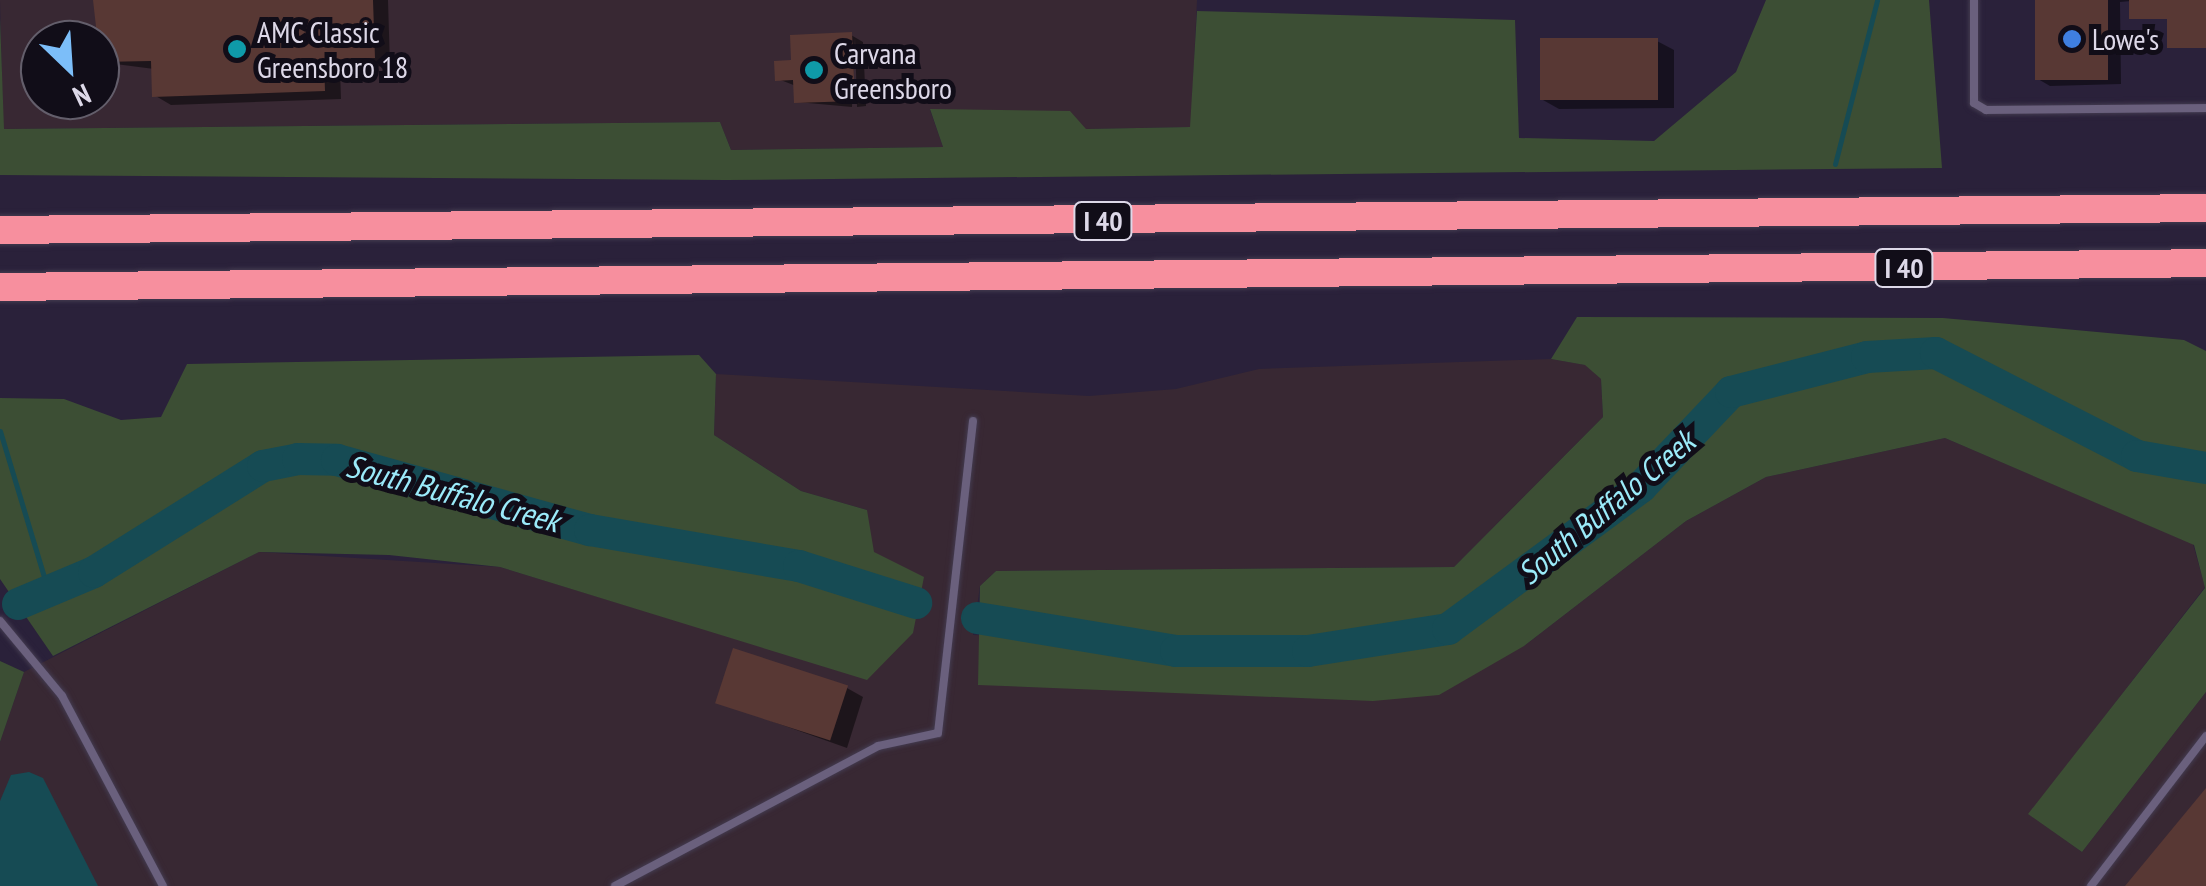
<!DOCTYPE html>
<style>
body{margin:0}
#map{position:relative;width:2206px;height:886px;overflow:hidden;background:#2a213a;font-family:"PT Sans Narrow",sans-serif}
div>[style]{position:absolute}
.commercial>*{inset:0;background:#382833}
.green>*{inset:0;background:#3c4e34}
.water>*{inset:0;background:#164b54}
.shadow>*{inset:0;background:#0007}
.stream>*{height:5px;margin:-2.5px;padding:0 2.5px;transform-origin:2.5px;border-radius:2.5px;background:#164b54}
.river>*{height:32px;margin:-16px;padding:0 16px;transform-origin:16px;border-radius:16px;background:#164b54}
.building>*{inset:0;background:#583834;transform-origin:0 0}
.roads{filter:drop-shadow(0 0 2px #433b50) drop-shadow(0 0 2px #433b50)}
.service>*{height:8px;margin:-4px;padding:0 4px;transform-origin:4px;border-radius:4px;background:#6a607d}
.motorway>*{height:28px;margin:-14px;padding:0 14px;transform-origin:14px;border-radius:14px;background:#f78f9e}
.dots>*{width:28px;height:28px;translate:-50% -50%;box-sizing:border-box;border:5px solid #110d18;border-radius:50%}
span{translate:-50% -50%;white-space:nowrap;text-align:center;line-height:1.15;-webkit-text-stroke:10px #110d18;paint-order:stroke}
.shield-label span{padding:2px 8px;background:#110d18;border:2px solid;border-radius:8px;-webkit-text-stroke-width:0}
.shield-label{font-size:28px;color:#ddd8e8;font-weight:700}
.poi-label{font-size:30px;color:#ddd8e8}
.left{translate:0 -50%;text-align:left}
.water-label{font-size:32px;color:#9beaf9;font-style:italic}
.north{position:absolute;left:20px;top:20px;width:100px;height:100px;box-sizing:border-box;background:#110d18;border:2px solid #635e6b;border-radius:50%;rotate:155deg;font-size:28px;font-weight:700;line-height:40px;text-align:center;color:#ddd8e8}
.north::after{content:'';display:block;margin:auto;width:35px;height:45px;background:#7cbef9;clip-path:polygon(50% 0,100% 100%,50% 72%,0 100%)}
</style>
<div id="map">
<div class="commercial">
<i style="clip-path:polygon(evenodd,0 0,1197px 0,1191px 127px,1085px 129px,930px 110px,943px 147px,731px 150px,720px 122px,3px 129px,0 0,40px 40px,100px 40px,100px 100px,40px 100px,40px 40px)"></i>
<i style="clip-path:polygon(1551px 359px,1586px 365px,1601px 379px,1603px 417px,1454px 567px,996px 571px,980px 586px,973px 635px,1524px 646px,1686px 521px,1766px 477px,1945px 438px,2193px 544px,2205px 587px,2029px 814px,2082px 852px,2206px 692px,2206px 886px,0 886px,0 742px,24px 672px,259px 552px,500px 567px,868px 679px,867px 510px,801px 491px,714px 435px,716px 374px,1089px 396px,1176px 389px,1259px 369px)"></i>
</div>
<div class="green">
<i style="clip-path:polygon(1766px 0,1929px 0,1942px 168px,726px 180px,0 175px,0 17px,4px 129px,720px 122px,731px 150px,943px 147px,930px 109px,1070px 111px,1086px 129px,1190px 127px,1197px 11px,1515px 20px,1519px 138px,1654px 141px,1736px 72px)"></i>
<i style="clip-path:polygon(1577px 317px,1943px 318px,2184px 340px,2206px 351px,2206px 692px,2082px 852px,2028px 814px,2205px 588px,2194px 545px,1945px 438px,1766px 477px,1686px 521px,1524px 646px,1439px 695px,1373px 701px,978px 685px,980px 586px,996px 571px,1454px 567px,1603px 417px,1601px 379px,1585px 365px,1551px 359px)"></i>
<i style="clip-path:polygon(699px 355px,716px 374px,714px 435px,801px 491px,867px 510px,874px 552px,924px 577px,913px 633px,867px 680px,500px 567px,389px 555px,259px 552px,53px 656px,0 579px,0 398px,64px 399px,121px 420px,161px 417px,187px 364px)"></i>
<i style="clip-path:polygon(0 661px,24px 672px,0 742px)"></i>
</div>
<div class="water">
<i style="clip-path:polygon(29px 772px,43px 778px,98px 886px,0 886px,0 801px,11px 775px)"></i>
</div>
<div class="shadow">
<i style="clip-path:polygon(96px 0,388px 0,390px 66px,340px 68px,341px 99px,171px 105px,154px 95px,154px 69px,100px 62px)"></i>
<i style="clip-path:polygon(2038px 0,2206px 0,2206px 48px,2173px 48px,2170px 19px,2134px 19px,2131px 1px,2120px 2px,2121px 84px,2050px 86px,2038px 79px)"></i>
<i style="clip-path:polygon(851px 35px,863px 42px,866px 106px,857px 107px,855px 38px,852px 107px,797px 102px,796px 86px,778px 79px)"></i>
<i style="clip-path:polygon(1657px 41px,1674px 50px,1674px 108px,1559px 109px,1543px 100px)"></i>
<i style="clip-path:polygon(847px 688px,863px 697px,847px 748px,718px 702px)"></i>
</div>
<div class="stream">
<i style="left:1835px;top:164px;width:169px;rotate:-75.6deg"></i>
<i style="left:0;top:431px;width:169px;rotate:73.2deg"></i>
</div>
<div class="river">
<i style="left:18px;top:604px;width:82px;rotate:-22.8deg"></i>
<i style="left:94px;top:572px;width:199px;rotate:-32.1deg"></i>
<i style="left:263px;top:466px;width:36px;rotate:-11deg"></i>
<i style="left:298px;top:459px;width:39px;rotate:1deg"></i>
<i style="left:337px;top:460px;width:263px;rotate:15.5deg"></i>
<i style="left:590px;top:530px;width:212px;rotate:9.8deg"></i>
<i style="left:799px;top:566px;width:123px;rotate:17.5deg"></i>
<i style="left:977px;top:618px;width:202px;rotate:9.4deg"></i>
<i style="left:1176px;top:651px;width:132px"></i>
<i style="left:1308px;top:651px;width:142px;rotate:-8.9deg"></i>
<i style="left:1448px;top:629px;width:240px;rotate:-36.3deg"></i>
<i style="left:1641px;top:487px;width:131px;rotate:-46.5deg"></i>
<i style="left:1731px;top:392px;width:140px;rotate:-14.4deg"></i>
<i style="left:1867px;top:357px;width:69px;rotate:-3.3deg"></i>
<i style="left:1936px;top:353px;width:226px;rotate:27.1deg"></i>
<i style="left:2137px;top:456px;width:70px;rotate:9.9deg"></i>
</div>
<div class="building">
<i style="clip-path:polygon(93px 0,373px 0,375px 58px,324px 60px,325px 91px,152px 97px,151px 61px,100px 62px)"></i>
<i style="left:2035px;top:0;width:73px;height:80px"></i>
<i style="clip-path:polygon(2129px 0,2206px 0,2206px 48px,2167px 48px,2167px 19px,2129px 19px)"></i>
<i style="clip-path:polygon(852px 32px,855px 101px,794px 103px,793px 80px,775px 81px,774px 61px,791px 60px,790px 35px)"></i>
<i style="left:1658px;top:38px;width:62px;height:118px;rotate:90deg"></i>
<i style="left:733px;top:648px;width:121px;height:58px;rotate:18deg"></i>
<i style="clip-path:polygon(2206px 788px,2206px 886px,2125px 886px)"></i>
</div>
<div class="roads">
<div class="service">
<i style="left:1974px;top:0;width:103px;rotate:90deg"></i>
<i style="left:1974px;top:103px;width:14px;rotate:30deg"></i>
<i style="left:1986px;top:110px;width:220px;rotate:-0.5deg"></i>
<i style="left:0;top:621px;width:97px;rotate:50.4deg"></i>
<i style="left:62px;top:696px;width:215px;rotate:62deg"></i>
<i style="left:615px;top:886px;width:298px;rotate:-28deg"></i>
<i style="left:878px;top:746px;width:61px;rotate:-12.2deg"></i>
<i style="left:938px;top:733px;width:314px;rotate:-83.6deg"></i>
<i style="left:2091px;top:886px;width:189px;rotate:-52.5deg"></i>
</div>
<div class="motorway">
<i style="left:0;top:230px;width:2206px;rotate:-0.57deg"></i>
<i style="left:0;top:287px;width:2206px;rotate:-0.62deg"></i>
</div>
</div>
<div class="dots">
<i style="left:2072px;top:39px;background:#3f7fe0"></i>
<i style="left:237px;top:49px;background:#0f9aa8"></i>
<i style="left:814px;top:70px;background:#0f9aa8"></i>
</div>
<div class="shield-label">
<span style="left:1103px;top:221px">I 40</span>
<span style="left:1904px;top:268px">I 40</span>
</div>
<div class="poi-label">
<span class="left" style="left:257px;top:49px">AMC Classic<br>Greensboro 18</span>
<span class="left" style="left:2092px;top:39px">Lowe's</span>
<span class="left" style="left:834px;top:70px">Carvana<br>Greensboro</span>
</div>
<div class="water-label">
<span style="left:453px;top:493px;rotate:15deg">South Buffalo Creek</span>
<span style="left:1606px;top:507px;rotate:-40deg">South Buffalo Creek</span>
</div>
<div class="north">N</div>
</div>
